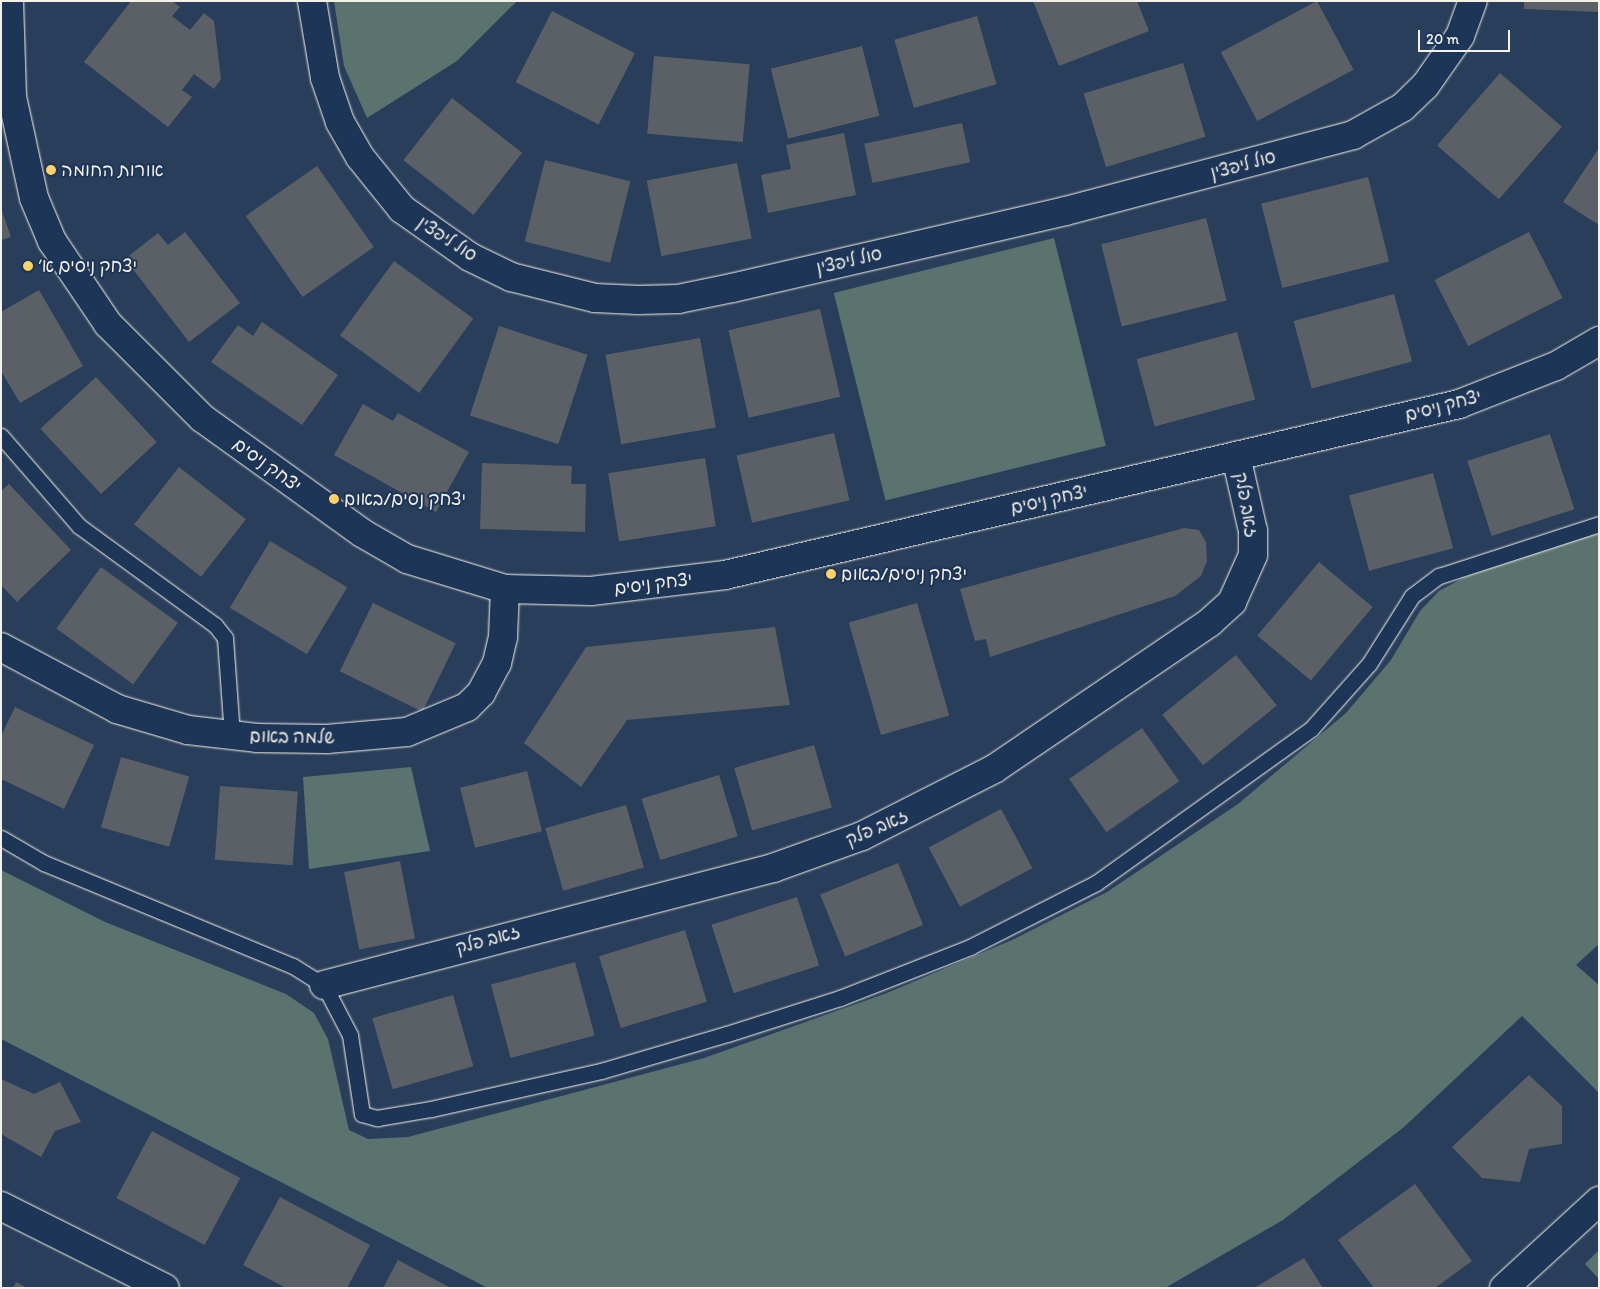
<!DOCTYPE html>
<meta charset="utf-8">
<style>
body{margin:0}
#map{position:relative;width:1600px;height:1289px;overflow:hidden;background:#293e5a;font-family:Itim,"Playpen Sans Hebrew",sans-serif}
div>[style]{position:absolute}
.green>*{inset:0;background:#5b736f;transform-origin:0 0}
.building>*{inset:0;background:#5a6066;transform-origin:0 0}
.roads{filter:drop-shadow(0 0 1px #f4f1e8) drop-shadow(0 0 1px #f4f1e8)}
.lane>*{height:15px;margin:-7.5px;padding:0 7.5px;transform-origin:7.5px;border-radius:7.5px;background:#1d3557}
.street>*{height:28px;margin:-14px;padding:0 14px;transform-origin:14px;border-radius:14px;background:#1d3557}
.secondary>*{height:28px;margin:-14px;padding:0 14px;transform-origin:14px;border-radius:14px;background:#1d3557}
.dots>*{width:14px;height:14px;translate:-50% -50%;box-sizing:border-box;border:2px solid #1d3557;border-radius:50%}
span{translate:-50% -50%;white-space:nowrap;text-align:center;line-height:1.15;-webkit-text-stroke:4px #1d3557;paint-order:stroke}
.street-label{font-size:18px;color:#f4f1e8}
.poi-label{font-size:18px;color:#f4f1e8}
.left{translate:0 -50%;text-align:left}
.frame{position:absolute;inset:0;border:2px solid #f4f1e8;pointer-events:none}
.scale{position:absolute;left:1418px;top:30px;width:92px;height:22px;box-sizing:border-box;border:2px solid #f4f1e8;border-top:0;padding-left:6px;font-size:15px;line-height:18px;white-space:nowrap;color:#f4f1e8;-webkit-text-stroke:4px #1d3557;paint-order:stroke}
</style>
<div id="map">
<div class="green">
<i style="clip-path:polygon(334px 1px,517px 1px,457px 61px,367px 118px,344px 66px)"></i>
<i style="left:1054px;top:238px;width:214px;height:227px;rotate:76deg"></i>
<i style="clip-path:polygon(1599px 531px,1599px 944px,1576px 965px,1599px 985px,1599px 1093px,1522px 1016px,1404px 1127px,1283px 1220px,1165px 1288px,488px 1288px,1px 1039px,1px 870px,105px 922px,286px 994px,314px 1013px,328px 1039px,349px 1130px,368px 1139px,408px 1137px,704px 1058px,887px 993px,1012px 940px,1107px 892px,1238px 804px,1346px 713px,1391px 660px,1420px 611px,1439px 591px,1465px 577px)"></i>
<i style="clip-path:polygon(411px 767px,430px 851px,309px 869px,303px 777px)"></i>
<i style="clip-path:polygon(1599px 1250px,1599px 1279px,1585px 1264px)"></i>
</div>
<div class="building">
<i style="clip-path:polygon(131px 1px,172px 1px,180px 7px,172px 16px,190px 30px,204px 13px,214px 21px,221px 79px,214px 89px,194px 74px,182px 90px,192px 97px,168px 127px,84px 62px)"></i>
<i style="clip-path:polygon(1033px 1px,1137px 1px,1149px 31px,1059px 66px)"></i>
<i style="left:1317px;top:1px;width:78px;height:109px;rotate:62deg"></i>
<i style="clip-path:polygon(1524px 1px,1599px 1px,1599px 12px,1524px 9px)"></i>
<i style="left:552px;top:11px;width:93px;height:80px;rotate:27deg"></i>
<i style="left:977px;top:16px;width:71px;height:86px;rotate:74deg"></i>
<i style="left:862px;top:46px;width:72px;height:94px;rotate:76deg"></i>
<i style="left:654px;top:56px;width:96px;height:78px;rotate:5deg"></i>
<i style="left:1183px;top:63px;width:77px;height:104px;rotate:73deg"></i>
<i style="left:1500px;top:73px;width:82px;height:96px;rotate:41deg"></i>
<i style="left:452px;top:98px;width:89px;height:79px;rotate:38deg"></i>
<i style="left:962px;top:123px;width:40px;height:100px;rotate:78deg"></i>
<i style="clip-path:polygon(844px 133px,856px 195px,768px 213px,761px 175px,791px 169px,786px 145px)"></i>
<i style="clip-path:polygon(1599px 148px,1599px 225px,1563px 202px)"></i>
<i style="left:545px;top:160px;width:88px;height:84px;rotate:14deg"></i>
<i style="left:737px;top:163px;width:77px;height:92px;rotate:79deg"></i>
<i style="left:317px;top:166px;width:99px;height:87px;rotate:55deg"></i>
<i style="left:1368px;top:177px;width:87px;height:110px;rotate:76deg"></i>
<i style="clip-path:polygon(1px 208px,11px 237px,1px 240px)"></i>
<i style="left:1206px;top:218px;width:85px;height:108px;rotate:76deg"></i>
<i style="clip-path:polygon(185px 232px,240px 303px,189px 342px,125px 259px,158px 233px,168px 245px)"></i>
<i style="left:1529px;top:232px;width:74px;height:106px;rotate:63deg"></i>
<i style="left:394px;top:261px;width:98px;height:92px;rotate:36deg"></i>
<i style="clip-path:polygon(39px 290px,83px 366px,20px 403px,1px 371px,1px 312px)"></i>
<i style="left:1394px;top:294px;width:70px;height:104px;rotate:75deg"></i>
<i style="left:820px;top:309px;width:90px;height:94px;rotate:77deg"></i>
<i style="clip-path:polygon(262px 322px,338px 375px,302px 425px,211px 362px,238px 325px,253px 336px)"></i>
<i style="left:499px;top:326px;width:93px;height:94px;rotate:18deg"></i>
<i style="left:1237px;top:332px;width:70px;height:104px;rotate:75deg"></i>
<i style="left:700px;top:338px;width:91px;height:96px;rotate:80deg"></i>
<i style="left:96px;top:377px;width:89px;height:76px;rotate:47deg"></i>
<i style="clip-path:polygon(363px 404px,393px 421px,398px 413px,469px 452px,436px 512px,334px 455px)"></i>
<i style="left:834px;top:433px;width:69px;height:100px;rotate:77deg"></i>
<i style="left:1550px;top:434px;width:79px;height:87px;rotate:72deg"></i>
<i style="left:705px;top:458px;width:69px;height:98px;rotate:81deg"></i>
<i style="clip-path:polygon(482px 463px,572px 466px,571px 484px,586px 484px,585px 532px,480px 529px)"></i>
<i style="left:179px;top:467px;width:85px;height:73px;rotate:38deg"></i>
<i style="left:1433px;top:473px;width:78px;height:87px;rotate:75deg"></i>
<i style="clip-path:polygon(9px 484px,71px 550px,17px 602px,1px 585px,1px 491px)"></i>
<i style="clip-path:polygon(1184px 528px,1199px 530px,1206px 542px,1207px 561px,1201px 576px,1175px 596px,990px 657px,986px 639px,975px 641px,960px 589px)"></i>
<i style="left:270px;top:541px;width:90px;height:78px;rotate:31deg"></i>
<i style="left:1319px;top:562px;width:70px;height:96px;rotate:40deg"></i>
<i style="left:101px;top:567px;width:95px;height:76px;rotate:36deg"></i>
<i style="left:373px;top:603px;width:92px;height:76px;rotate:26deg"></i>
<i style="left:917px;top:603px;width:117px;height:71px;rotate:74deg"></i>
<i style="clip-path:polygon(775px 627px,790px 705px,627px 720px,581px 787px,524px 743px,586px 647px)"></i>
<i style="left:1236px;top:655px;width:65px;height:95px;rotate:51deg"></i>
<i style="clip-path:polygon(15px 707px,94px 745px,64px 809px,1px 779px,1px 736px)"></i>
<i style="left:1142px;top:728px;width:65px;height:89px;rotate:55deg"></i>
<i style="left:814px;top:745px;width:65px;height:83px;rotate:74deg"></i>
<i style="left:121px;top:757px;width:71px;height:73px;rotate:16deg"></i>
<i style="left:527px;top:771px;width:62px;height:69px;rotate:76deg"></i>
<i style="left:719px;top:775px;width:64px;height:81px;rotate:73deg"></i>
<i style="left:220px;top:786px;width:78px;height:74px;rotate:4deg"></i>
<i style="left:626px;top:805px;width:65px;height:84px;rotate:74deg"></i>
<i style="left:1001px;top:809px;width:67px;height:82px;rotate:62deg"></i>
<i style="left:400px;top:861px;width:79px;height:57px;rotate:79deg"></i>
<i style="left:898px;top:863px;width:67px;height:84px;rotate:68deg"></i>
<i style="left:797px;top:897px;width:72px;height:90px;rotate:72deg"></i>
<i style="left:685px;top:930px;width:75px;height:90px;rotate:73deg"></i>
<i style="left:575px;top:962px;width:76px;height:87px;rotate:75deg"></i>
<i style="left:453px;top:995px;width:74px;height:84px;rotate:74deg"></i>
<i style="clip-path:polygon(1529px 1075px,1562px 1106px,1562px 1144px,1529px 1149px,1520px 1182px,1482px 1178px,1452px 1147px)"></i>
<i style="clip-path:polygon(1px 1079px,34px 1094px,60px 1082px,81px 1122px,55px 1131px,41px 1157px,1px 1134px)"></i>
<i style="left:152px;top:1131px;width:100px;height:76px;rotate:28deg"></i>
<i style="clip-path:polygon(1415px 1184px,1472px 1261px,1435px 1288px,1374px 1288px,1338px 1240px)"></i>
<i style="clip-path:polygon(280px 1197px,370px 1245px,347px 1288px,286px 1288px,243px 1265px)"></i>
<i style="clip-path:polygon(1304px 1258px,1323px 1288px,1254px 1288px)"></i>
<i style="clip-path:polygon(398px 1260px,451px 1288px,383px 1288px)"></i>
<i style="clip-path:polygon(16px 1282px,27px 1288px,13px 1288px)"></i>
</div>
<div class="roads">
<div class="lane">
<i style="left:1px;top:436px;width:119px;rotate:49.1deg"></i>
<i style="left:79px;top:526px;width:168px;rotate:36.1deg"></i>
<i style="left:215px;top:625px;width:16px;rotate:52deg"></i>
<i style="left:225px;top:638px;width:97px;rotate:85.9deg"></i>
<i style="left:1px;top:838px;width:50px;rotate:30.2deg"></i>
<i style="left:44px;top:863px;width:269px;rotate:22.5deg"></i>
<i style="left:293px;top:966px;width:36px;rotate:32deg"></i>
<i style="left:324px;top:985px;width:56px;rotate:62.5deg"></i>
<i style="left:350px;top:1035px;width:80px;rotate:81.4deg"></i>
<i style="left:362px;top:1114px;width:16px;rotate:15deg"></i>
<i style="left:377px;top:1118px;width:55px;rotate:-9.5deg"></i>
<i style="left:431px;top:1109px;width:174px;rotate:-12.6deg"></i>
<i style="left:601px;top:1071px;width:131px;rotate:-16.4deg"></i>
<i style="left:727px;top:1034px;width:119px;rotate:-17.7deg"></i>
<i style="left:840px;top:998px;width:140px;rotate:-21.4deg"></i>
<i style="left:970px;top:947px;width:141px;rotate:-26.9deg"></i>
<i style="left:1096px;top:883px;width:264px;rotate:-35.6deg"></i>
<i style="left:1311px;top:729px;width:87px;rotate:-48.3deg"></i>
<i style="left:1369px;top:664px;width:80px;rotate:-57.7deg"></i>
<i style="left:1412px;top:596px;width:34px;rotate:-37deg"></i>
<i style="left:1439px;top:576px;width:168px;rotate:-18deg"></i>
</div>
<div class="street">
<i style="left:312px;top:1px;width:78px;rotate:80.4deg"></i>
<i style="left:325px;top:78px;width:46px;rotate:71.2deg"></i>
<i style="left:340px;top:122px;width:40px;rotate:60.3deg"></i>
<i style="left:360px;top:157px;width:67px;rotate:51.1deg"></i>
<i style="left:402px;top:209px;width:83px;rotate:35.2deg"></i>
<i style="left:470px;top:257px;width:46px;rotate:26deg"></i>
<i style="left:511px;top:277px;width:87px;rotate:14deg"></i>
<i style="left:595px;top:298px;width:43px;rotate:2.7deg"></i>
<i style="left:638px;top:300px;width:40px;rotate:-1.4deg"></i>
<i style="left:678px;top:299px;width:55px;rotate:-11.5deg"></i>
<i style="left:732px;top:288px;width:343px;rotate:-13deg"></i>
<i style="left:1066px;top:211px;width:297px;rotate:-14.8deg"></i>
<i style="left:1353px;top:135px;width:57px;rotate:-29.2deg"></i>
<i style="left:1403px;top:107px;width:30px;rotate:-44deg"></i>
<i style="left:1425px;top:86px;width:61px;rotate:-55deg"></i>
<i style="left:1460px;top:36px;width:37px;rotate:-70deg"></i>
<i style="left:1px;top:647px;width:132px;rotate:28.1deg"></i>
<i style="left:117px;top:709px;width:74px;rotate:16.5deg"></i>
<i style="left:188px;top:730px;width:69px;rotate:6.6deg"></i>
<i style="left:257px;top:738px;width:70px;rotate:0.8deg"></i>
<i style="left:327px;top:739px;width:80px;rotate:-5deg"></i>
<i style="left:407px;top:732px;width:65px;rotate:-22.6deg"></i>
<i style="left:467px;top:707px;width:20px;rotate:-45deg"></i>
<i style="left:481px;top:693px;width:34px;rotate:-62deg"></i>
<i style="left:497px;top:663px;width:27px;rotate:-77deg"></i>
<i style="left:503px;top:637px;width:48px;rotate:-87.6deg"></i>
<i style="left:324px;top:985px;width:464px;rotate:-14.6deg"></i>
<i style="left:773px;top:868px;width:95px;rotate:-19.8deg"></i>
<i style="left:862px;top:836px;width:148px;rotate:-26.9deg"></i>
<i style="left:994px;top:769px;width:261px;rotate:-34.2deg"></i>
<i style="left:1210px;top:622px;width:30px;rotate:-42deg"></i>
<i style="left:1232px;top:602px;width:51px;rotate:-65.9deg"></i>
<i style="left:1253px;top:555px;width:24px;rotate:-90deg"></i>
<i style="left:1253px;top:531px;width:77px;rotate:-102.8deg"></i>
<i style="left:1px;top:1206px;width:183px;rotate:26.6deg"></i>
<i style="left:1504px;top:1288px;width:129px;rotate:-42.5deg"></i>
</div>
<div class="secondary">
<i style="left:9px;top:1px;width:96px;rotate:88.2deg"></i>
<i style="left:12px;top:97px;width:103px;rotate:77.7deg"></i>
<i style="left:34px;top:198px;width:47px;rotate:67.3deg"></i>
<i style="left:52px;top:241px;width:100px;rotate:56deg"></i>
<i style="left:108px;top:324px;width:133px;rotate:45deg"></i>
<i style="left:202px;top:418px;width:197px;rotate:35.7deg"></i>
<i style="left:362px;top:533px;width:52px;rotate:30deg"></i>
<i style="left:407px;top:559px;width:102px;rotate:17deg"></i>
<i style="left:505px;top:589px;width:86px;rotate:1.3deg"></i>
<i style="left:591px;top:591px;width:135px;rotate:-6.8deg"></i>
<i style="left:725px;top:575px;width:754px;rotate:-13.11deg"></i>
<i style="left:1459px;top:404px;width:104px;rotate:-21.4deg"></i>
<i style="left:1556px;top:366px;width:50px;rotate:-30.2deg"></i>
</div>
</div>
<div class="dots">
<i style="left:51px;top:170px;background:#ffd166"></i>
<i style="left:28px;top:266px;background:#ffd166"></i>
<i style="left:334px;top:499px;background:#ffd166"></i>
<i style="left:831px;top:574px;background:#ffd166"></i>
</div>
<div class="street-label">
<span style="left:1243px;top:165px;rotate:-15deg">סול ליפצין</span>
<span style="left:447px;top:239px;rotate:33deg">סול ליפצין</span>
<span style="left:849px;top:261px;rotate:-13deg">סול ליפצין</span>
<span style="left:1443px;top:406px;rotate:-15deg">יצחק ניסים</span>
<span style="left:267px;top:465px;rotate:36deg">יצחק ניסים</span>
<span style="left:1049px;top:500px;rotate:-13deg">יצחק ניסים</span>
<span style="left:1246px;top:505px;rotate:80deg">זאב פלק</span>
<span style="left:653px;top:584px;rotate:-7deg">יצחק ניסים</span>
<span style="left:292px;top:737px;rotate:1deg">שלמה באום</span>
<span style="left:877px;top:828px;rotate:-23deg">זאב פלק</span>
<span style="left:488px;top:940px;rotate:-15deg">זאב פלק</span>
</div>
<div class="poi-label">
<span class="left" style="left:61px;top:170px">אורות החומה</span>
<span class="left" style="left:38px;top:266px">יצחק ניסים א׳</span>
<span class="left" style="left:344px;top:499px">יצחק נסים/באום</span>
<span class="left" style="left:841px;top:574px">יצחק ניסים/באום</span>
</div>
<div class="frame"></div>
<div class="scale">20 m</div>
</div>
